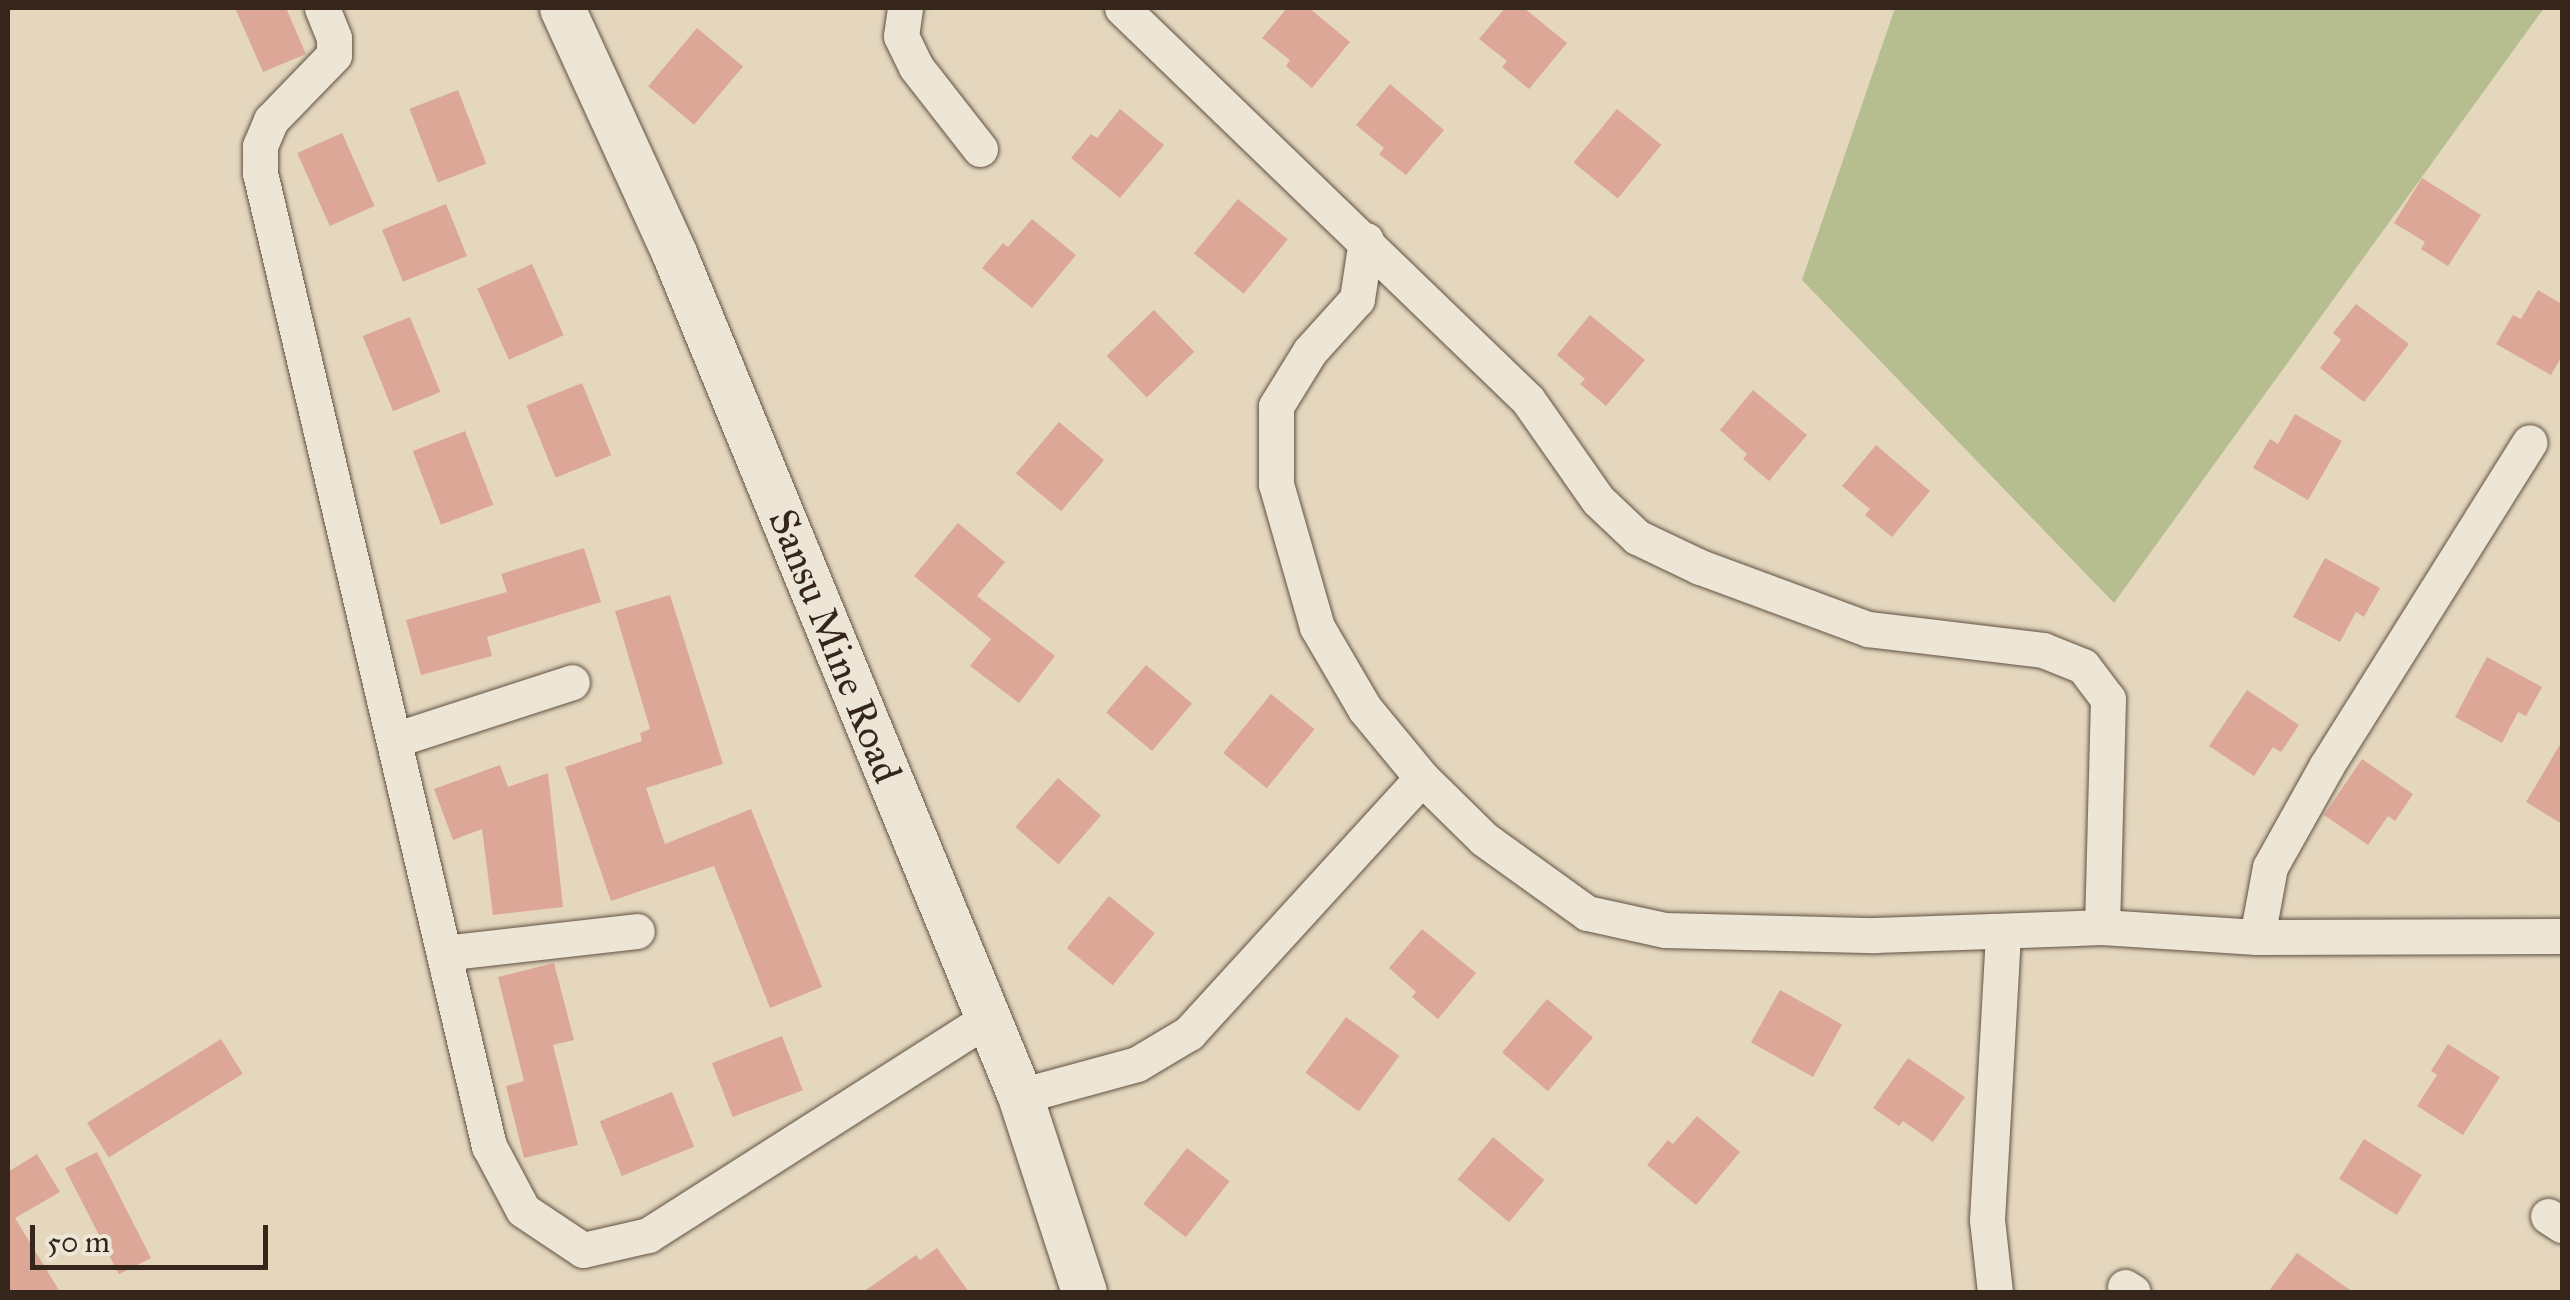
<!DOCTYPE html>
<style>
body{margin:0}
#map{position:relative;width:2570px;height:1300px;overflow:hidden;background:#e4d7be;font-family:"IM FELL Great Primer",serif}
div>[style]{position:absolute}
.green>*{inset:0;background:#b6be90}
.building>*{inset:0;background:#dda798;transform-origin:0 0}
.roads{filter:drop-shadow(0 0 2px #615243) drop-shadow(0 0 2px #615243)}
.minor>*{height:35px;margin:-17.5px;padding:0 17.5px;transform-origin:17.5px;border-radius:17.5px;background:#ede5d5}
.tertiary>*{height:45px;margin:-22.5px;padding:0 22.5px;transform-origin:22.5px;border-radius:22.5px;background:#ede5d5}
span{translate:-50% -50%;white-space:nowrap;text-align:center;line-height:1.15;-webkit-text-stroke:9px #ede5d5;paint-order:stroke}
.street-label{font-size:40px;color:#35251a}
.frame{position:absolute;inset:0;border:10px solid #35251a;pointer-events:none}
.scale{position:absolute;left:30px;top:1225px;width:238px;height:45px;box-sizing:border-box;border:5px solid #35251a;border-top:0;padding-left:12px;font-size:30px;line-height:35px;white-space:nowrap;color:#35251a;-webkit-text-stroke:8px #ede5d5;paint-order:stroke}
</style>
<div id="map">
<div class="green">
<i style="clip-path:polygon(1895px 8px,2544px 8px,2114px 603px,1802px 280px)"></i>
</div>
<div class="building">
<i style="clip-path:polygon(235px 8px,286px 8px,306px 54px,263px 72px)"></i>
<i style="clip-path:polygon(1287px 8px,1309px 8px,1350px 42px,1312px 88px,1286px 66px,1290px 60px,1262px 38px)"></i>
<i style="clip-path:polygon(1505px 8px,1524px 8px,1567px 43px,1529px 89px,1502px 67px,1507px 61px,1479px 39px)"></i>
<i style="left:697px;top:28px;width:60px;height:76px;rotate:40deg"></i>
<i style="clip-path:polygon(1390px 84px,1444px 130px,1406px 175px,1379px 154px,1384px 148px,1356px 125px)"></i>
<i style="left:458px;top:90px;width:79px;height:52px;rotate:69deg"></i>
<i style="clip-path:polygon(1120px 109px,1164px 145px,1120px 198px,1071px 158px,1091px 134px,1097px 138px)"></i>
<i style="left:1617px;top:109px;width:57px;height:69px;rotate:39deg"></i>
<i style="left:342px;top:133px;width:80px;height:49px;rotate:66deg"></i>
<i style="clip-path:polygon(2422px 178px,2481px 215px,2448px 266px,2421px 249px,2425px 242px,2394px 223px)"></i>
<i style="left:1238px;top:199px;width:64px;height:70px;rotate:39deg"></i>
<i style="left:446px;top:204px;width:56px;height:69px;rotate:68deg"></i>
<i style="clip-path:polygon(1032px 219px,1076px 255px,1032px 308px,982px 268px,1003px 243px,1008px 247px)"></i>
<i style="left:532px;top:264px;width:78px;height:60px;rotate:66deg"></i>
<i style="clip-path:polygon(2538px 290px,2562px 304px,2562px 356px,2551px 375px,2496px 344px,2513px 315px,2521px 319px)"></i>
<i style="clip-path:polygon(2356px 304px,2409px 344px,2364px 402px,2320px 368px,2341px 340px,2333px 333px)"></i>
<i style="left:1154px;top:310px;width:58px;height:66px;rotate:46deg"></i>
<i style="clip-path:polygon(1590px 315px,1645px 360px,1606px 406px,1580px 384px,1585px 379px,1557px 355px)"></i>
<i style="left:410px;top:317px;width:81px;height:51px;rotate:68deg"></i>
<i style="left:582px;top:383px;width:78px;height:60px;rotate:68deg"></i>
<i style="clip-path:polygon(1753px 390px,1807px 435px,1769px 481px,1743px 459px,1747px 454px,1720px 430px)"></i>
<i style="clip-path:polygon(2295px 414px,2342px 441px,2308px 500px,2253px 468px,2270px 439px,2278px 444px)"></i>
<i style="left:1059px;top:422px;width:59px;height:67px;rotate:40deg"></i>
<i style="left:465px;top:431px;width:79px;height:56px;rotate:69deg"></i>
<i style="clip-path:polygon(1876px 445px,1930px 491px,1892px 537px,1865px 515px,1870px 509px,1842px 486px)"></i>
<i style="clip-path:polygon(958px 523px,1005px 562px,977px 596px,1055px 656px,1019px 703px,970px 666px,991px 639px,914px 576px)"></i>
<i style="clip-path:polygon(584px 548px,601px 602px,487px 637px,492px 656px,421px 675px,406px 620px,507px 592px,501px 574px)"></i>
<i style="clip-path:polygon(2325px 558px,2380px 588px,2364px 617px,2356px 612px,2340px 642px,2293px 617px)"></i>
<i style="clip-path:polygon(670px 595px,723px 764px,646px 788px,665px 844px,751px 809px,822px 987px,770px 1008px,714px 866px,611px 901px,565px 767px,642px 741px,640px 733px,650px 729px,615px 611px)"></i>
<i style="clip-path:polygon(2487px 657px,2542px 687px,2526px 716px,2518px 712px,2502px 743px,2455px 717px)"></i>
<i style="left:1146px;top:665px;width:60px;height:62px;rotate:40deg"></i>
<i style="clip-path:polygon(2247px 690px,2299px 725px,2281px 752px,2273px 747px,2254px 776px,2209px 746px)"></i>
<i style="left:1271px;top:694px;width:56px;height:76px;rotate:39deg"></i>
<i style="clip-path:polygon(2562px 741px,2562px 824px,2526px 802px)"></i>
<i style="clip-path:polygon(2362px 759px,2413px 794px,2395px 821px,2388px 816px,2368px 845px,2324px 815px)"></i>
<i style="clip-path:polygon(500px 765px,508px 787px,548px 773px,563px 907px,493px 915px,482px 829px,453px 840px,434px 789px)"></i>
<i style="left:1058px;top:778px;width:57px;height:65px;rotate:41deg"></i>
<i style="left:1109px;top:896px;width:59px;height:67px;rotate:39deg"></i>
<i style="clip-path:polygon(1422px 929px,1476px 973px,1438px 1019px,1412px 997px,1416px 992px,1389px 968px)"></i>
<i style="clip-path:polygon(554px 963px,574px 1040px,553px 1045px,578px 1145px,524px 1158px,506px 1086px,524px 1081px,498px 977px)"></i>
<i style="left:1780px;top:990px;width:71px;height:60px;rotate:29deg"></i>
<i style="left:1547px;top:999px;width:60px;height:70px;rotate:40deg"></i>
<i style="left:1346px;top:1017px;width:66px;height:69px;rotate:36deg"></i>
<i style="left:782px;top:1036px;width:58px;height:75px;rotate:69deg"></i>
<i style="left:221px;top:1039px;width:41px;height:158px;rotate:58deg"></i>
<i style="clip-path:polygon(2448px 1044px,2500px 1077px,2463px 1135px,2417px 1106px,2437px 1075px,2431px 1071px)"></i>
<i style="clip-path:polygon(1908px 1058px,1965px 1097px,1933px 1142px,1903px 1121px,1899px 1126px,1873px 1108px)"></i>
<i style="left:672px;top:1092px;width:59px;height:78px;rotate:68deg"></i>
<i style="clip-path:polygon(1697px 1116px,1740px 1152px,1696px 1205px,1647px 1165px,1668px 1140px,1673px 1144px)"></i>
<i style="left:1493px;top:1137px;width:67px;height:55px;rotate:40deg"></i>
<i style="left:2364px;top:1139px;width:68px;height:47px;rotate:32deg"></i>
<i style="left:1187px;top:1148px;width:54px;height:71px;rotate:38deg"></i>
<i style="left:97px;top:1152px;width:119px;height:36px;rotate:63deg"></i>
<i style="clip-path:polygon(37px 1154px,60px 1192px,15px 1218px,60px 1292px,8px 1292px,8px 1172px)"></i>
<i style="clip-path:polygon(937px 1248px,969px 1292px,863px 1292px,916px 1255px,920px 1260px)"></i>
<i style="clip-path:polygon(2297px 1253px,2353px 1292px,2268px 1292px)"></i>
</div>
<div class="roads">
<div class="minor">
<i style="left:322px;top:8px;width:32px;rotate:68deg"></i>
<i style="left:334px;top:38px;width:17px;rotate:90deg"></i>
<i style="left:334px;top:55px;width:91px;rotate:134.1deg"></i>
<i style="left:271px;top:120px;width:28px;rotate:113deg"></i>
<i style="left:260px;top:146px;width:27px;rotate:90deg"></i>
<i style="left:260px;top:173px;width:1000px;rotate:76.76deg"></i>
<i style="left:489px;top:1146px;width:72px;rotate:62deg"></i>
<i style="left:523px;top:1210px;width:72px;rotate:33.7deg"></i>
<i style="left:583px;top:1250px;width:67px;rotate:-13deg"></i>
<i style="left:648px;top:1235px;width:402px;rotate:-32.5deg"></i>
<i style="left:905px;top:8px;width:28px;rotate:98deg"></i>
<i style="left:901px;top:36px;width:34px;rotate:64deg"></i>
<i style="left:916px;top:67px;width:104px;rotate:52deg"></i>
<i style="left:1122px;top:8px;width:564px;rotate:43.99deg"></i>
<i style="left:1528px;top:400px;width:122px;rotate:55deg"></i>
<i style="left:1598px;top:500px;width:54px;rotate:43.5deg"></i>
<i style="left:1637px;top:537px;width:70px;rotate:25.5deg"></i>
<i style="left:1700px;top:567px;width:179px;rotate:20.3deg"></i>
<i style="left:1868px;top:629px;width:176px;rotate:6.8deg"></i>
<i style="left:2043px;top:650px;width:43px;rotate:21.8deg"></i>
<i style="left:2083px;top:666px;width:41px;rotate:52.9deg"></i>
<i style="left:2108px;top:699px;width:228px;rotate:91.5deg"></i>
<i style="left:1366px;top:240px;width:60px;rotate:98.7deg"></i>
<i style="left:1357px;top:299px;width:70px;rotate:132.1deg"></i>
<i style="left:1310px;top:351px;width:65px;rotate:121.7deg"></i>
<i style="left:1276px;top:406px;width:78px;rotate:90deg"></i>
<i style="left:1276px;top:484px;width:149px;rotate:74deg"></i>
<i style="left:1317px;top:627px;width:95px;rotate:59.7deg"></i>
<i style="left:1365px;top:709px;width:89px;rotate:50.4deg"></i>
<i style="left:1422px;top:778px;width:87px;rotate:44.5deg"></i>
<i style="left:1484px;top:839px;width:127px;rotate:35.7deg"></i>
<i style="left:1587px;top:913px;width:80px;rotate:12.3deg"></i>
<i style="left:1665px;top:930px;width:210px;rotate:1.4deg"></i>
<i style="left:1875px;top:935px;width:227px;rotate:-2deg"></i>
<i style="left:2102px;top:927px;width:155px;rotate:3.7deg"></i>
<i style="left:2257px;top:937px;width:305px;rotate:-0.2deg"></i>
<i style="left:394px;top:740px;width:187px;rotate:-18deg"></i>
<i style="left:2257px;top:937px;width:71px;rotate:-79.5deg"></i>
<i style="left:2270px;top:867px;width:117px;rotate:-60.8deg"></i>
<i style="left:2327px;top:765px;width:381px;rotate:-57.9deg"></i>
<i style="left:444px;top:953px;width:194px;rotate:-6.5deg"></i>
<i style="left:1020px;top:1096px;width:121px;rotate:-15.3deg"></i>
<i style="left:1137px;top:1064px;width:61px;rotate:-30.8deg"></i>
<i style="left:1189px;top:1033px;width:345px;rotate:-47.6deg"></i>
<i style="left:2548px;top:1216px;width:17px;rotate:33deg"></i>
<i style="left:2125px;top:1287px;width:9px;rotate:32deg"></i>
<i style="left:1995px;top:1292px;width:72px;rotate:-96.3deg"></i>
<i style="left:1987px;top:1220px;width:288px;rotate:-86.8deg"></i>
</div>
<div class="tertiary">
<i style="left:562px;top:8px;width:269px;rotate:65.4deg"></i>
<i style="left:674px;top:253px;width:911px;rotate:67.68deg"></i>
<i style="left:1020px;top:1096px;width:206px;rotate:71.9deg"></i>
</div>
</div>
<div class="street-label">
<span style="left:835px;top:646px;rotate:68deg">Sansu Mine Road</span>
</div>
<div class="frame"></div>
<div class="scale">50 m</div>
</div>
